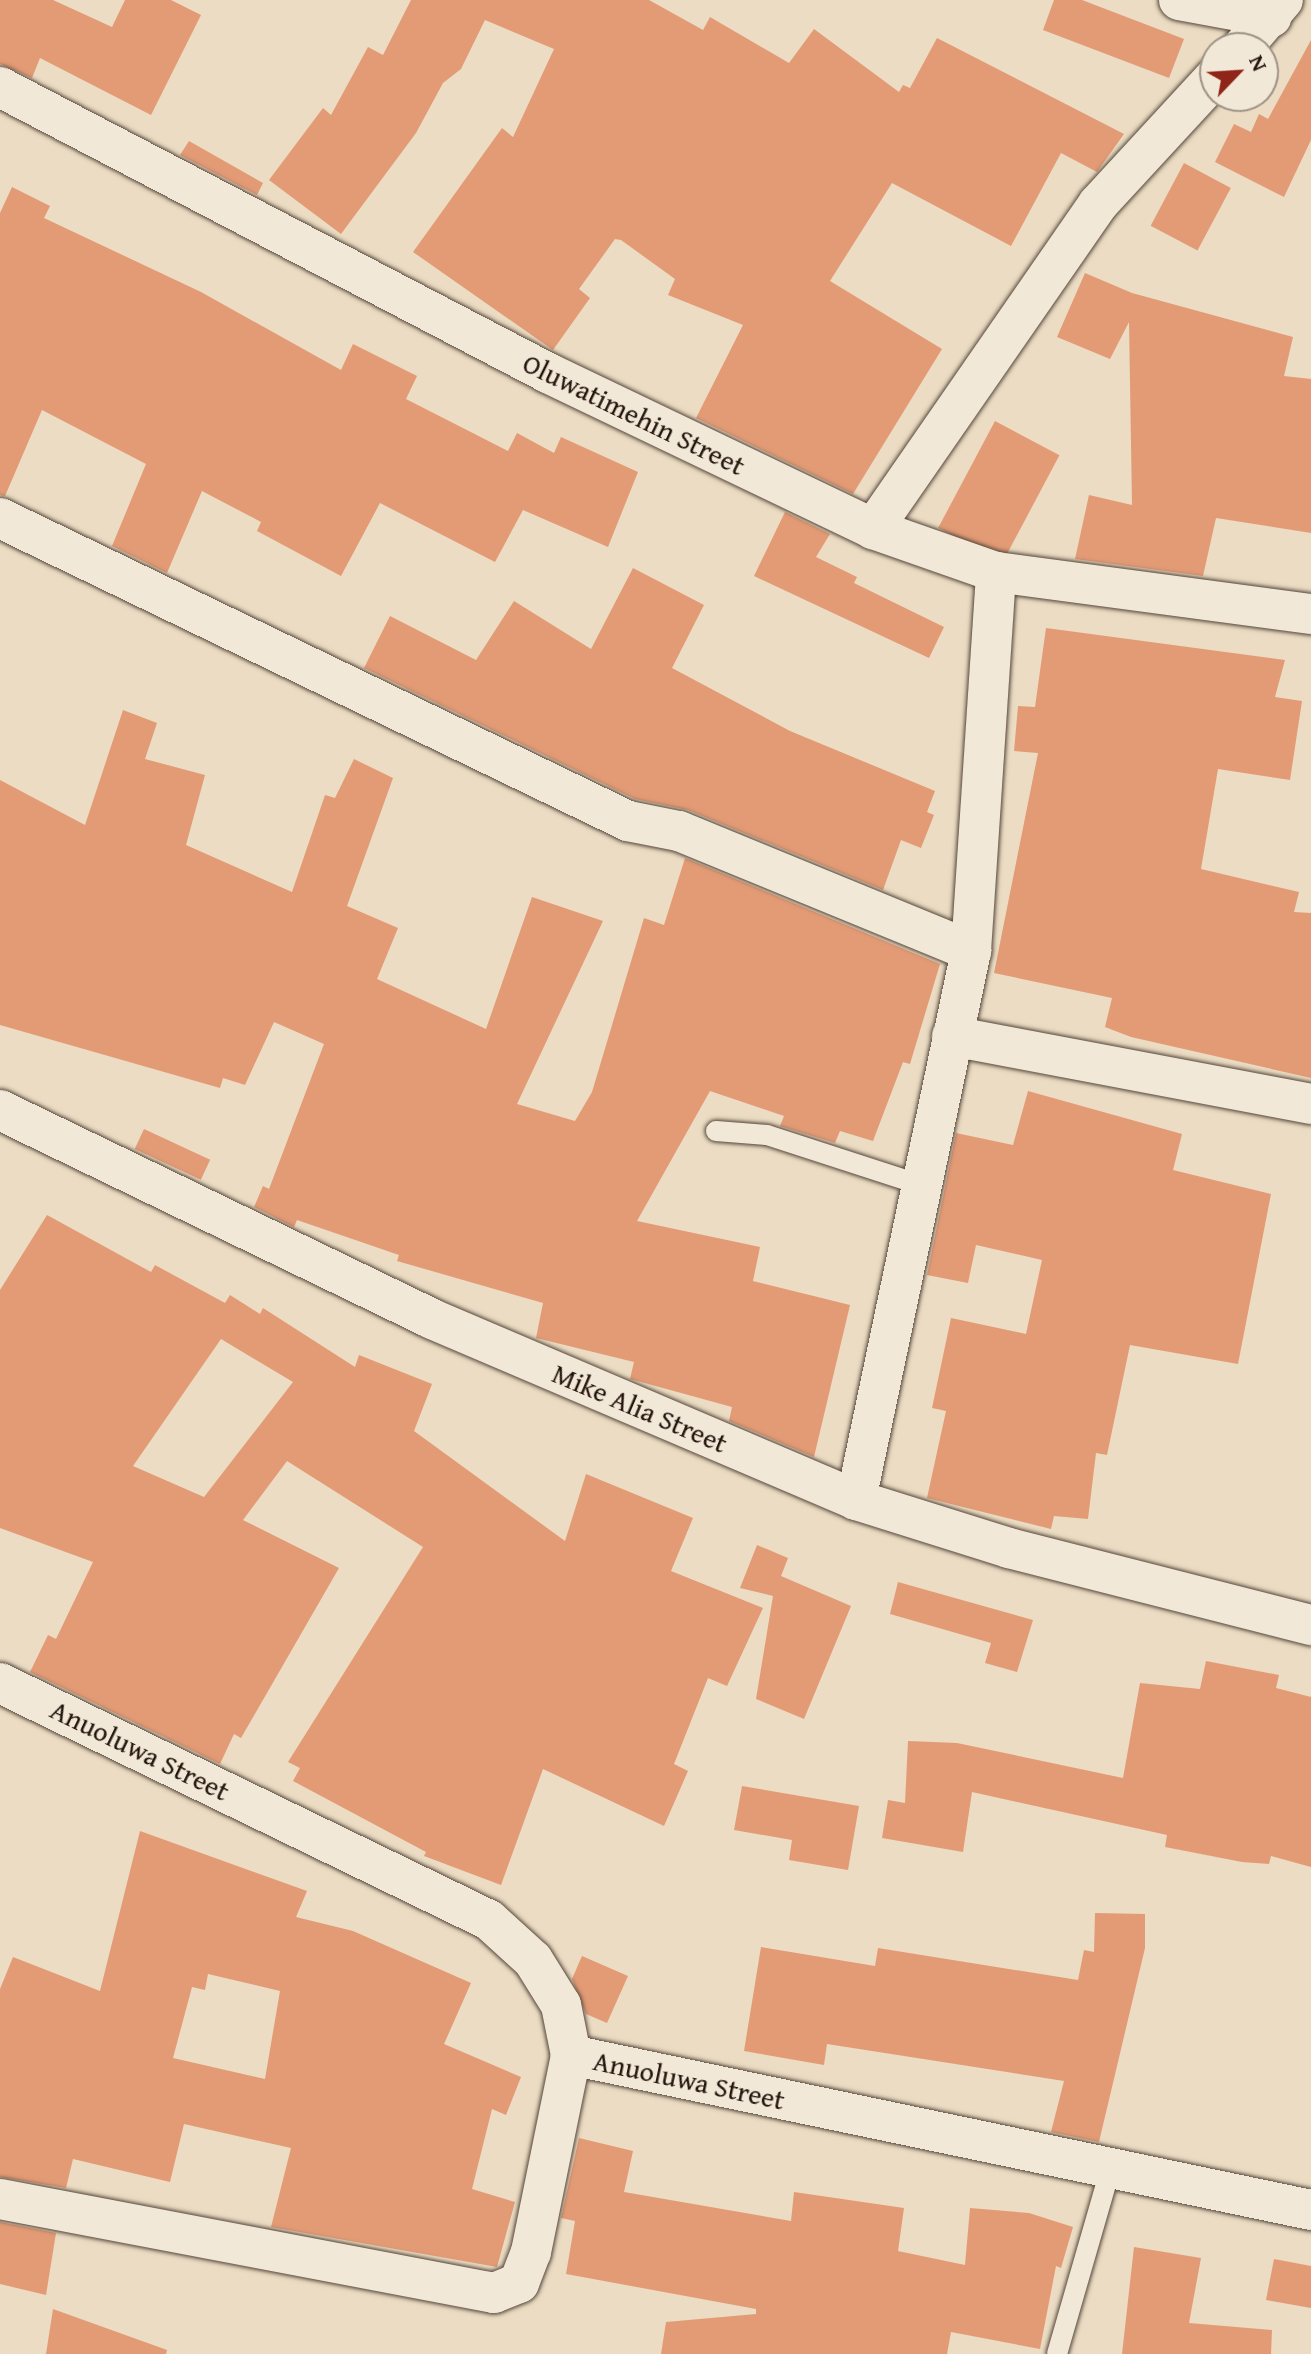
<!DOCTYPE html>
<style>
body{margin:0}
#map{position:relative;width:1311px;height:2354px;overflow:hidden;background:#ebdcc3;font-family:"Gentium Book Plus",serif}
div>[style]{position:absolute}
.building>*{inset:0;background:#e39b76;transform-origin:0 0}
.roads{filter:drop-shadow(0 0 2px #55463a) drop-shadow(0 0 2px #55463a)}
.service>*{height:20px;margin:-10px;padding:0 10px;transform-origin:10px;border-radius:10px;background:#f2e8d8}
.minor>*{height:40px;margin:-20px;padding:0 20px;transform-origin:20px;border-radius:20px;background:#f2e8d8}
span{translate:-50% -50%;white-space:nowrap;text-align:center;line-height:1.15;-webkit-text-stroke:6px #f2e8d8;paint-order:stroke}
.street-label{font-size:28px;color:#23140c}
.north{position:absolute;left:1199px;top:32px;width:80px;height:80px;box-sizing:border-box;background:#f2e8d8;border:2px solid #9f9386;border-radius:50%;rotate:65deg;font-size:22px;font-weight:700;line-height:32px;text-align:center;color:#23140c}
.north::after{content:'';display:block;margin:auto;width:28px;height:36px;background:#8f2418;clip-path:polygon(50% 0,100% 100%,50% 72%,0 100%)}
</style>
<div id="map">
<div class="building">
<i style="clip-path:polygon(0 0,53px 0,112px 27px,125px 0,171px 0,201px 15px,151px 115px,40px 58px,32px 78px,0 64px)"></i>
<i style="clip-path:polygon(411px 0,649px 0,703px 30px,710px 17px,789px 63px,814px 29px,899px 92px,903px 85px,910px 88px,937px 38px,1124px 134px,1097px 172px,1061px 153px,1011px 246px,892px 183px,830px 281px,942px 349px,853px 494px,696px 418px,743px 325px,668px 295px,675px 279px,621px 240px,615px 239px,579px 289px,590px 298px,553px 350px,413px 252px,502px 128px,513px 137px,554px 49px,485px 20px,461px 69px,443px 83px,416px 133px,341px 234px,269px 180px,323px 108px,331px 115px,368px 47px,383px 55px)"></i>
<i style="clip-path:polygon(1054px 0,1082px 0,1184px 39px,1169px 78px,1043px 30px)"></i>
<i style="clip-path:polygon(1311px 40px,1311px 140px,1284px 197px,1215px 162px,1234px 124px,1251px 132px,1259px 114px,1268px 119px)"></i>
<i style="clip-path:polygon(189px 141px,263px 183px,257px 195px,180px 155px)"></i>
<i style="left:1184px;top:163px;width:53px;height:71px;rotate:28deg"></i>
<i style="clip-path:polygon(12px 187px,50px 206px,44px 218px,201px 292px,341px 370px,353px 344px,417px 376px,406px 399px,508px 451px,517px 433px,554px 453px,561px 437px,638px 472px,608px 547px,523px 510px,495px 562px,380px 503px,341px 576px,257px 531px,261px 522px,202px 491px,167px 573px,112px 546px,146px 464px,42px 410px,5px 496px,0 495px,0 213px)"></i>
<i style="clip-path:polygon(1085px 273px,1132px 293px,1293px 337px,1284px 376px,1311px 379px,1311px 533px,1216px 518px,1203px 576px,1075px 559px,1089px 495px,1132px 505px,1129px 322px,1110px 359px,1057px 337px)"></i>
<i style="left:995px;top:421px;width:73px;height:121px;rotate:28deg"></i>
<i style="clip-path:polygon(785px 512px,830px 534px,816px 557px,857px 577px,854px 583px,944px 627px,929px 658px,754px 576px)"></i>
<i style="clip-path:polygon(633px 568px,704px 605px,672px 668px,790px 731px,935px 791px,927px 812px,934px 815px,921px 848px,901px 840px,883px 890px,688px 810px,635px 799px,364px 668px,390px 616px,476px 660px,514px 601px,591px 649px)"></i>
<i style="clip-path:polygon(1046px 628px,1285px 660px,1275px 697px,1302px 701px,1290px 780px,1218px 769px,1201px 869px,1299px 892px,1294px 912px,1311px 913px,1311px 1078px,1131px 1037px,1105px 1027px,1112px 998px,994px 973px,1038px 753px,1014px 751px,1018px 706px,1035px 707px)"></i>
<i style="clip-path:polygon(123px 710px,157px 723px,145px 759px,205px 775px,186px 845px,292px 892px,325px 795px,335px 798px,354px 759px,393px 778px,347px 906px,398px 928px,377px 979px,486px 1029px,532px 897px,603px 921px,517px 1104px,575px 1121px,592px 1092px,644px 918px,664px 925px,685px 858px,940px 964px,910px 1064px,903px 1062px,873px 1141px,840px 1131px,835px 1143px,780px 1126px,784px 1116px,710px 1091px,637px 1221px,760px 1247px,753px 1281px,850px 1305px,814px 1457px,729px 1421px,732px 1407px,630px 1379px,634px 1362px,536px 1338px,543px 1303px,397px 1261px,399px 1255px,297px 1220px,294px 1227px,254px 1207px,263px 1186px,269px 1189px,324px 1044px,274px 1022px,245px 1085px,223px 1078px,220px 1088px,0 1025px,0 780px,85px 825px)"></i>
<i style="clip-path:polygon(1028px 1091px,1182px 1134px,1173px 1170px,1271px 1194px,1238px 1364px,1130px 1345px,1107px 1455px,1096px 1453px,1088px 1519px,1054px 1516px,1051px 1529px,927px 1498px,946px 1411px,932px 1408px,951px 1318px,1026px 1334px,1042px 1260px,976px 1245px,968px 1283px,927px 1275px,956px 1133px,1013px 1145px)"></i>
<i style="left:144px;top:1129px;width:73px;height:22px;rotate:25deg"></i>
<i style="clip-path:polygon(evenodd,47px 1215px,151px 1272px,155px 1265px,225px 1303px,230px 1295px,260px 1314px,263px 1308px,355px 1367px,359px 1355px,432px 1384px,414px 1431px,565px 1541px,586px 1474px,693px 1518px,671px 1571px,763px 1608px,727px 1686px,708px 1678px,674px 1764px,688px 1771px,664px 1826px,543px 1769px,501px 1885px,424px 1856px,426px 1852px,293px 1781px,300px 1768px,288px 1762px,423px 1547px,287px 1461px,243px 1520px,339px 1568px,241px 1738px,234px 1734px,220px 1764px,30px 1672px,48px 1635px,56px 1639px,93px 1562px,0 1528px,0 1290px,47px 1215px,221px 1339px,293px 1382px,204px 1497px,133px 1466px,221px 1339px)"></i>
<i style="clip-path:polygon(757px 1545px,788px 1558px,781px 1576px,851px 1606px,804px 1719px,756px 1699px,773px 1596px,740px 1588px)"></i>
<i style="clip-path:polygon(898px 1582px,1033px 1620px,1017px 1672px,985px 1663px,991px 1643px,890px 1614px)"></i>
<i style="clip-path:polygon(1206px 1661px,1279px 1675px,1276px 1688px,1311px 1697px,1311px 1867px,1271px 1856px,1269px 1864px,1242px 1862px,1165px 1847px,1167px 1835px,972px 1792px,963px 1852px,882px 1838px,888px 1800px,905px 1803px,908px 1741px,957px 1743px,1123px 1778px,1140px 1683px,1200px 1689px)"></i>
<i style="clip-path:polygon(742px 1786px,859px 1806px,848px 1870px,789px 1860px,792px 1840px,734px 1830px)"></i>
<i style="clip-path:polygon(evenodd,140px 1831px,307px 1891px,296px 1917px,353px 1931px,471px 1983px,444px 2044px,521px 2077px,506px 2115px,492px 2109px,472px 2189px,515px 2202px,497px 2267px,271px 2227px,291px 2148px,184px 2124px,170px 2182px,73px 2159px,66px 2188px,0 2177px,0 1989px,13px 1957px,100px 1991px,140px 1831px,208px 1974px,280px 1991px,265px 2079px,173px 2058px,192px 1987px,205px 1990px,208px 1974px)"></i>
<i style="clip-path:polygon(1095px 1913px,1145px 1914px,1145px 1948px,1099px 2142px,1051px 2132px,1064px 2081px,827px 2044px,824px 2065px,744px 2051px,761px 1947px,875px 1966px,878px 1948px,1078px 1980px,1084px 1950px,1094px 1952px)"></i>
<i style="clip-path:polygon(582px 1956px,628px 1976px,607px 2023px,586px 2014px,572px 1979px)"></i>
<i style="clip-path:polygon(579px 2138px,633px 2151px,624px 2192px,791px 2221px,794px 2192px,904px 2208px,898px 2251px,965px 2265px,970px 2208px,1029px 2213px,1073px 2227px,1061px 2268px,1056px 2266px,1040px 2349px,951px 2332px,947px 2354px,661px 2354px,666px 2322px,756px 2314px,756px 2309px,566px 2274px,575px 2221px,561px 2218px)"></i>
<i style="clip-path:polygon(0 2222px,56px 2233px,46px 2295px,0 2284px)"></i>
<i style="clip-path:polygon(1134px 2247px,1201px 2258px,1189px 2323px,1272px 2330px,1271px 2354px,1122px 2354px)"></i>
<i style="clip-path:polygon(1274px 2259px,1311px 2266px,1311px 2308px,1266px 2300px)"></i>
<i style="clip-path:polygon(53px 2309px,167px 2350px,166px 2354px,46px 2354px)"></i>
</div>
<div class="roads">
<div class="service">
<i style="left:716px;top:1131px;width:51px;rotate:4.5deg"></i>
<i style="left:767px;top:1135px;width:162px;rotate:18deg"></i>
<i style="left:1057px;top:2354px;width:191px;rotate:-73.9deg"></i>
</div>
<div class="minor">
<i style="left:1179px;top:0;width:94px;rotate:10.5deg"></i>
<i style="left:1242px;top:48px;width:63px;rotate:-49.5deg"></i>
<i style="left:0;top:87px;width:618px;rotate:27.56deg"></i>
<i style="left:548px;top:373px;width:361px;rotate:25.6deg"></i>
<i style="left:873px;top:529px;width:130px;rotate:19.3deg"></i>
<i style="left:996px;top:572px;width:318px;rotate:7.6deg"></i>
<i style="left:0;top:518px;width:697px;rotate:25.76deg"></i>
<i style="left:628px;top:821px;width:52px;rotate:11.1deg"></i>
<i style="left:679px;top:831px;width:316px;rotate:22.3deg"></i>
<i style="left:873px;top:529px;width:395px;rotate:-55.3deg"></i>
<i style="left:1098px;top:204px;width:173px;rotate:-47.3deg"></i>
<i style="left:952px;top:1036px;width:365px;rotate:10.7deg"></i>
<i style="left:0;top:1110px;width:480px;rotate:25.8deg"></i>
<i style="left:432px;top:1319px;width:461px;rotate:23.1deg"></i>
<i style="left:856px;top:1500px;width:160px;rotate:17.4deg"></i>
<i style="left:1009px;top:1548px;width:312px;rotate:14.3deg"></i>
<i style="left:856px;top:1500px;width:561px;rotate:-78.17deg"></i>
<i style="left:971px;top:951px;width:380px;rotate:-86.2deg"></i>
<i style="left:0;top:1683px;width:543px;rotate:25.86deg"></i>
<i style="left:489px;top:1920px;width:59px;rotate:42.3deg"></i>
<i style="left:533px;top:1960px;width:53px;rotate:58.1deg"></i>
<i style="left:561px;top:2005px;width:51px;rotate:78.7deg"></i>
<i style="left:571px;top:2055px;width:756px;rotate:11.83deg"></i>
<i style="left:0;top:2199px;width:503px;rotate:10.77deg"></i>
<i style="left:494px;top:2293px;width:27px;rotate:-22deg"></i>
<i style="left:519px;top:2283px;width:33px;rotate:-69deg"></i>
<i style="left:531px;top:2252px;width:201px;rotate:-78.5deg"></i>
</div>
</div>
<div class="street-label">
<span style="left:634px;top:414px;rotate:26deg">Oluwatimehin Street</span>
<span style="left:640px;top:1408px;rotate:23deg">Mike Alia Street</span>
<span style="left:140px;top:1750px;rotate:26deg">Anuoluwa Street</span>
<span style="left:689px;top:2080px;rotate:12deg">Anuoluwa Street</span>
</div>
<div class="north">N</div>
</div>
